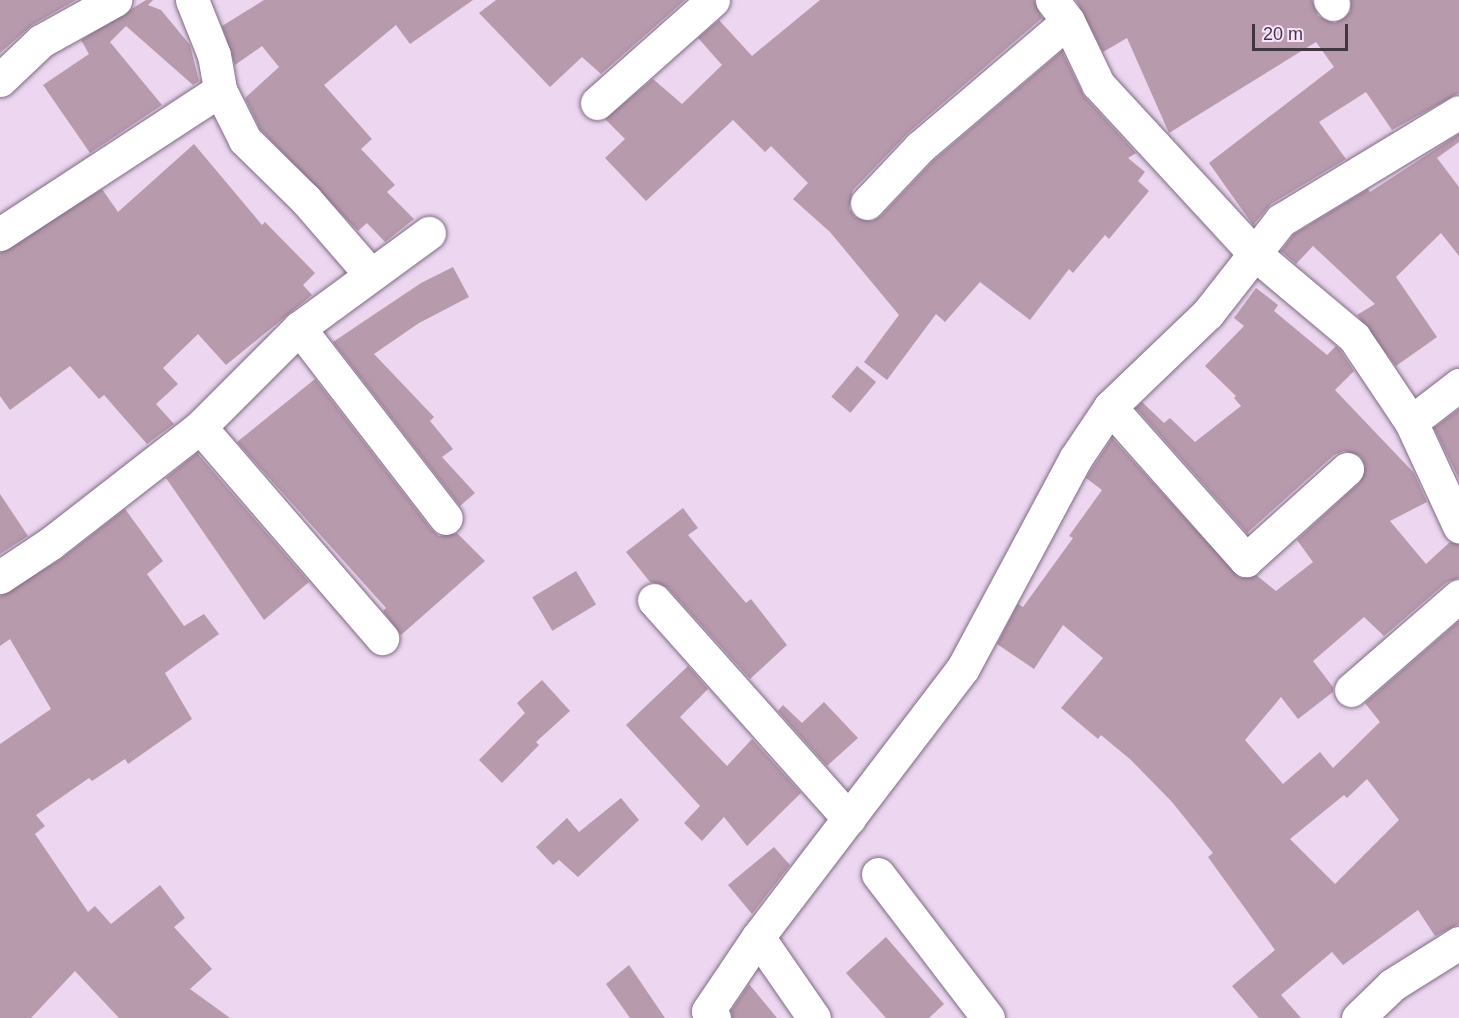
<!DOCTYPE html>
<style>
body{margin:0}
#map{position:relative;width:1459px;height:1018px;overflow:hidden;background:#ecd6f0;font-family:Helvetica,sans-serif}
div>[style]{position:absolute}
.building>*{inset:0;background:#b89aad;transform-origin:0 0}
.roads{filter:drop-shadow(0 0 2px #7e6a81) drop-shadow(0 0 2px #7e6a81)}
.minor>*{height:33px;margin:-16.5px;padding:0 16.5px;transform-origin:16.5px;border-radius:16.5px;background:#fff}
span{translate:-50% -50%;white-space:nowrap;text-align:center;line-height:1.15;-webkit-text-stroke:5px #fae3fe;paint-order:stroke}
.scale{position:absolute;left:1252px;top:24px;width:96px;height:27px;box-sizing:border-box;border:3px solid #403742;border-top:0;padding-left:8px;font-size:18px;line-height:21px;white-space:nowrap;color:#403742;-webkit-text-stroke:4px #fae3fe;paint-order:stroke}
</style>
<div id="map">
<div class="building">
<i style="clip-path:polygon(0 0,76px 0,32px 25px,0 53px)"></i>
<i style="clip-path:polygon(146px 0,153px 0,148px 5px,161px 10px,190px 45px,199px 81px,193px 85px,126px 26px,110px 42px,162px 105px,90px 153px,43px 85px,89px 54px,81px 40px)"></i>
<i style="clip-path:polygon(264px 0,473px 0,410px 44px,396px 25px,324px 85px,372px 139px,361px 149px,395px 185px,387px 192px,414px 219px,385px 242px,367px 223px,358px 231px,260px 129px,245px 98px,279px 67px,262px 46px,235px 65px,222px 26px)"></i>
<i style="clip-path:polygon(496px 0,685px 0,601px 74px,582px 57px,550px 87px,479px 13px)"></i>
<i style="clip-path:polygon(820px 0,1034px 0,1042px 18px,908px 133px,853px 190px,849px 208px,855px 217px,872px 221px,881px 216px,933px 161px,1062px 51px,1084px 96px,1136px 153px,1128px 158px,1145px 172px,1138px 181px,1149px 191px,1109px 239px,1105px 235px,1073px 273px,1069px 269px,1030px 320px,980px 282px,945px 322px,936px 314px,887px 380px,864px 362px,899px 315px,830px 232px,793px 199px,808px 183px,771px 146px,765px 152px,733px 120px,646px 201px,605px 158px,625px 139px,605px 119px,653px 79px,682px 104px,722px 65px,698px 38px,719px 20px,752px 56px)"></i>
<i style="clip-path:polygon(1076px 0,1312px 0,1318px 16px,1335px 23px,1350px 12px,1351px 0,1459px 0,1459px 93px,1392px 130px,1366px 92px,1319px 122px,1346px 159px,1271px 204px,1253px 225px,1209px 163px,1334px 67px,1316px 42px,1169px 133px,1127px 38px,1103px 52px)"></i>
<i style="clip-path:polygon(1459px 134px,1459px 142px,1437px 158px,1459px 187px,1459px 256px,1441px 233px,1396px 277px,1437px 337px,1396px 366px,1357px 315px,1375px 304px,1313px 246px,1296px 264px,1281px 251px,1294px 234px,1368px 189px,1370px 192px)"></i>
<i style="clip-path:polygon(194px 144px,262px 225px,265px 222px,315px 273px,303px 285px,312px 295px,226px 365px,198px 334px,163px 368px,178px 384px,156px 404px,174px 424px,147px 444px,104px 395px,99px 399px,70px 366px,10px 410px,0 396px,0 253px,102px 189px,118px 212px)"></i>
<i style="clip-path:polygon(453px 267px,469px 297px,419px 323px,374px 354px,434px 417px,430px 421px,453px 449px,442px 457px,475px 493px,460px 506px,333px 342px,421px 283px)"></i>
<i style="clip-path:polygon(evenodd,1256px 288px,1278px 305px,1274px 311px,1327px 355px,1336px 346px,1340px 350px,1354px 371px,1335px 390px,1414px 473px,1427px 502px,1390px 521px,1426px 564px,1450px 542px,1459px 544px,1459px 578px,1447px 582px,1384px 636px,1364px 617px,1313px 661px,1333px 687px,1333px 692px,1298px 719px,1281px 697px,1245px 740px,1283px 784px,1320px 752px,1333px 768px,1380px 722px,1365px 703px,1459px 621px,1459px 924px,1435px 936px,1418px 910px,1343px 965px,1332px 952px,1281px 995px,1301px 1018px,1259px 1018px,1232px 986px,1275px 950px,1208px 857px,1213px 853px,1172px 802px,1131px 760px,1101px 735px,1098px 739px,1061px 708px,1103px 658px,1063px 625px,1034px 669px,997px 644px,1018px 604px,1023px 607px,1073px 538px,1069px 536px,1102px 490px,1086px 478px,1112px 438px,1240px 578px,1256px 575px,1276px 591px,1313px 562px,1297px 540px,1360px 482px,1365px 466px,1360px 456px,1344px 451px,1334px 455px,1247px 533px,1136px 408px,1142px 402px,1164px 423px,1170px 418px,1195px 442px,1241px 406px,1234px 398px,1236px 396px,1205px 366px,1244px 326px,1234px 318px,1256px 288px,1367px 779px,1399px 820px,1335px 884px,1290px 839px,1344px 795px,1347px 798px,1367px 779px)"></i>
<i style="left:857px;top:366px;width:25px;height:40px;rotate:40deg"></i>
<i style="clip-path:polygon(315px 379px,431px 529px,439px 536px,457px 533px,485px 561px,401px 635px,383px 611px,386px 608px,237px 442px)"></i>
<i style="clip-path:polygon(1459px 409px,1459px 479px,1434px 428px)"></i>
<i style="clip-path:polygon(197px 453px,309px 582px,264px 620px,166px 478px)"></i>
<i style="clip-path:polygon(0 494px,28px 536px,0 554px)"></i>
<i style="clip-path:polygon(683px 508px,698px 528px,688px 535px,746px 603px,751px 599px,787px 645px,750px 679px,668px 588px,650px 582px,626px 552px)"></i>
<i style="clip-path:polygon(125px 509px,163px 561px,147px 574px,184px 626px,204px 614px,219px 634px,165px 673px,192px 719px,128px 764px,125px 759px,92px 781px,89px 778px,36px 815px,45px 826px,35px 834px,88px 912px,95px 906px,111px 924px,160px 885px,185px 918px,174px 927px,212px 969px,190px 989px,230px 1018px,119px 1018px,75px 971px,31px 1018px,0 1018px,0 744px,51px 709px,10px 639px,0 646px,0 596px,61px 559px)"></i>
<i style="left:576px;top:571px;width:39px;height:51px;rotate:59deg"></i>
<i style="clip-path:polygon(688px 666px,708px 689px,680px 717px,727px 766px,752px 739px,801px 793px,747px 846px,724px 817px,702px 841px,684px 823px,700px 806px,626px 725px)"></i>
<i style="clip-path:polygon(542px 680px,570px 711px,536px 742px,539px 745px,502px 783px,479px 760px,525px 713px,517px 703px)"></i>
<i style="clip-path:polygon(824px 702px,858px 738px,827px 766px,778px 711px,783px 705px,802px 723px)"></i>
<i style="clip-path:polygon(621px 798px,639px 820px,578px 877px,559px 860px,553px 865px,536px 847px,567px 818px,579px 832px)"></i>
<i style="clip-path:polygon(774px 847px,790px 865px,752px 914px,728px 885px)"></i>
<i style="clip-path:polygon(886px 937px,944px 1004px,929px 1018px,886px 1018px,846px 973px)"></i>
<i style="clip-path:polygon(629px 965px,665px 1018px,630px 1018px,606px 984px)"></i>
<i style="clip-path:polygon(749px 984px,777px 1018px,732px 1018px,731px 1011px)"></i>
</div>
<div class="roads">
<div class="minor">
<i style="left:192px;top:0;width:59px;rotate:68.2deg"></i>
<i style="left:214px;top:55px;width:36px;rotate:80deg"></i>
<i style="left:220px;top:90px;width:56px;rotate:63.4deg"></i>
<i style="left:245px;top:140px;width:86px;rotate:44.5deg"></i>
<i style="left:306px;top:200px;width:98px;rotate:49.1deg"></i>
<i style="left:1052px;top:0;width:26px;rotate:53deg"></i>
<i style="left:1068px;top:21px;width:70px;rotate:64.5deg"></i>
<i style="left:1098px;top:84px;width:231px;rotate:47.3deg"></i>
<i style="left:1255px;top:254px;width:129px;rotate:40deg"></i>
<i style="left:1354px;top:337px;width:102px;rotate:56.2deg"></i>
<i style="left:1411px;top:422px;width:115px;rotate:65.2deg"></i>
<i style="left:1330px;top:0;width:5px;rotate:53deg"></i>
<i style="left:0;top:80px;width:57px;rotate:-43.6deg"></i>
<i style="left:41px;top:41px;width:85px;rotate:-29deg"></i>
<i style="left:597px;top:103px;width:155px;rotate:-41.6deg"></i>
<i style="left:867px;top:203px;width:77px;rotate:-46.6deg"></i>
<i style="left:920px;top:147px;width:194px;rotate:-40.4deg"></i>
<i style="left:0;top:234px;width:263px;rotate:-33.2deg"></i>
<i style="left:299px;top:328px;width:240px;rotate:52.3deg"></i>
<i style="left:1110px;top:407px;width:205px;rotate:48.4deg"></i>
<i style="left:1246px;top:560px;width:136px;rotate:-42deg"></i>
<i style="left:1411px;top:422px;width:61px;rotate:-37.6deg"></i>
<i style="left:200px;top:427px;width:279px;rotate:49.2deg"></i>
<i style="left:0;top:577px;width:61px;rotate:-33.7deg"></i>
<i style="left:51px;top:543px;width:189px;rotate:-37.9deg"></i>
<i style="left:200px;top:427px;width:140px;rotate:-45deg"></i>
<i style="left:299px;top:328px;width:161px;rotate:-36.2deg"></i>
<i style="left:654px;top:600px;width:293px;rotate:48.3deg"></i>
<i style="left:1351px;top:690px;width:143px;rotate:-41deg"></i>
<i style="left:878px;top:874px;width:181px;rotate:52.6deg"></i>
<i style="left:758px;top:937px;width:98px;rotate:55.3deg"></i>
<i style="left:714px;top:1018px;width:9px;rotate:-131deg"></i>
<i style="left:708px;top:1011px;width:89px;rotate:-56deg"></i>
<i style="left:758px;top:937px;width:338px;rotate:-52.7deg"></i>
<i style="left:963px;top:668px;width:237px;rotate:-61.8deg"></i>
<i style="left:1075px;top:459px;width:63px;rotate:-56.1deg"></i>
<i style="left:1110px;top:407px;width:136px;rotate:-43.8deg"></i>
<i style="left:1208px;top:313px;width:118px;rotate:-51.9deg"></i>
<i style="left:1281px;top:220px;width:208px;rotate:-31.2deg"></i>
<i style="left:1358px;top:1018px;width:47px;rotate:-44.1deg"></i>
<i style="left:1392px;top:985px;width:79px;rotate:-32.1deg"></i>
</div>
</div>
<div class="scale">20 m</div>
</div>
